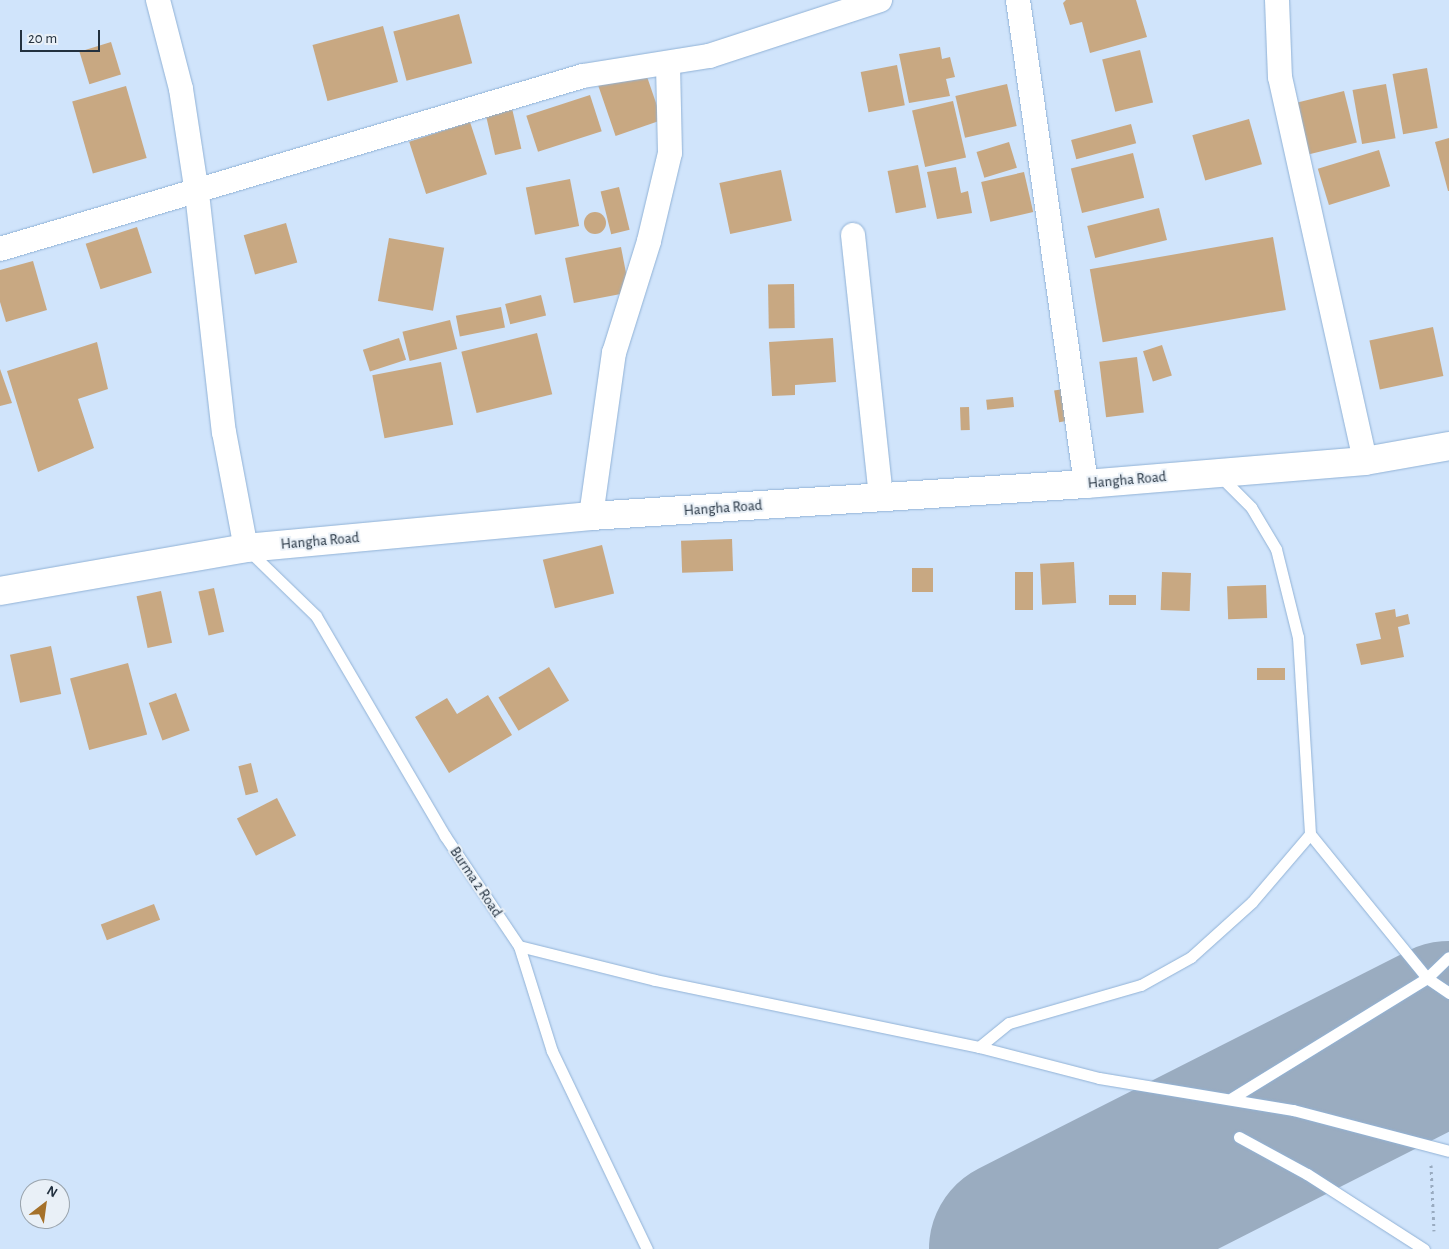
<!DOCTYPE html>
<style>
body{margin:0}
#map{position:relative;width:1449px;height:1249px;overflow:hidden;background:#d0e4fb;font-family:"Alegreya Sans",sans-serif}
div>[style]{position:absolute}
.runway>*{height:180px;margin:-90px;padding:0 90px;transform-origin:90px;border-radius:90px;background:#9aacc0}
.building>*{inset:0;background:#c8a882;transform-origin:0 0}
.round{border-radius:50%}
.path>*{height:3px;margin-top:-1.5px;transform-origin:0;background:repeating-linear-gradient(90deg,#99abc0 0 2.5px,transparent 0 6.5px)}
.roads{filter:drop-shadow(0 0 1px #91b2d6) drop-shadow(0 0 1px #91b2d6)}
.service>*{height:11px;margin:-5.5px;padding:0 5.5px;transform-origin:5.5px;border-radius:5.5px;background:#fff}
.minor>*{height:24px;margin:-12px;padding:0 12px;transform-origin:12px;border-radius:12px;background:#fff}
.trunk>*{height:28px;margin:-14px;padding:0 14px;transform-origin:14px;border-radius:14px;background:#fff}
span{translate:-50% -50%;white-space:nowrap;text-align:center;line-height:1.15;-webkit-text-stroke:4px #e9f0f7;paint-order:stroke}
.street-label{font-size:15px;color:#23313f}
.north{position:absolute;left:20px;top:1179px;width:50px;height:50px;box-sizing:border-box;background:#e9f0f7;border:1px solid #9aa4ad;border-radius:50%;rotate:30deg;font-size:14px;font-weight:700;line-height:20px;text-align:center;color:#23313f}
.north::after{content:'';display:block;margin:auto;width:18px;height:22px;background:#a5712a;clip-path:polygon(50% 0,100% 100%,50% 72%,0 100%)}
.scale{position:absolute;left:20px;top:30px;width:80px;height:22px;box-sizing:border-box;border:2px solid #23313f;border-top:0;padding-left:6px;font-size:15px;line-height:18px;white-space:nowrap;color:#23313f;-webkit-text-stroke:4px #e9f0f7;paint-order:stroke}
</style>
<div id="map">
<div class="runway">
<i style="left:1019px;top:1249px;width:482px;rotate:-26.9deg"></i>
</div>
<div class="building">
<i style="clip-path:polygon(1066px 0,1136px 0,1147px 37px,1090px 53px,1082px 22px,1070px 25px,1063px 3px)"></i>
<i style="left:459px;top:14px;width:51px;height:68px;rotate:75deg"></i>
<i style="left:383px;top:26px;width:58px;height:73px;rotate:75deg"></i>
<i style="left:111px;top:42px;width:34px;height:33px;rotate:73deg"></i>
<i style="clip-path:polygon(940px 47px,942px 59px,950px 57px,955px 77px,946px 79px,950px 96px,909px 103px,899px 54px)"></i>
<i style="left:1140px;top:50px;width:54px;height:39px;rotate:76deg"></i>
<i style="left:897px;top:65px;width:41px;height:37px;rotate:79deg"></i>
<i style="left:644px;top:68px;width:55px;height:49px;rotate:71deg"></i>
<i style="left:1427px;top:68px;width:61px;height:35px;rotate:80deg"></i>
<i style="left:1007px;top:84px;width:43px;height:53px;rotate:77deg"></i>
<i style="left:1386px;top:84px;width:55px;height:34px;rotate:80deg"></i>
<i style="left:126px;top:86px;width:75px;height:56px;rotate:74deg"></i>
<i style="left:1344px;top:91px;width:53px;height:50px;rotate:76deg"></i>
<i style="left:590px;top:95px;width:38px;height:67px;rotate:72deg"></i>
<i style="left:953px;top:101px;width:58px;height:42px;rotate:77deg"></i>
<i style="left:511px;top:104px;width:46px;height:27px;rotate:77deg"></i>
<i style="left:1249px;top:119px;width:47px;height:59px;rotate:74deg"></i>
<i style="left:470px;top:122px;width:55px;height:64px;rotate:72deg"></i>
<i style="left:1131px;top:124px;width:20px;height:62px;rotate:75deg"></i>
<i style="clip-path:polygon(1449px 138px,1449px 191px,1448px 191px,1435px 142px)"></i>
<i style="left:1009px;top:142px;width:27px;height:34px;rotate:73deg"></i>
<i style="left:1379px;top:150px;width:38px;height:64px;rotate:73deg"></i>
<i style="left:1133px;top:153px;width:46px;height:64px;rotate:76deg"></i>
<i style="left:918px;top:165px;width:43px;height:31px;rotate:79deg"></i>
<i style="clip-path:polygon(956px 167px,961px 193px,968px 191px,972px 213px,937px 219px,927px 172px)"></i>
<i style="left:781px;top:170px;width:52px;height:63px;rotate:78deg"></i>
<i style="left:1024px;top:172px;width:41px;height:44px;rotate:77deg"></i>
<i style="left:570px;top:179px;width:48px;height:45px;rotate:79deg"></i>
<i style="left:619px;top:187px;width:44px;height:19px;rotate:76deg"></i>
<i style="left:1159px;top:208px;width:33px;height:74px;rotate:76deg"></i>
<i class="round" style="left:584px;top:212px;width:22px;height:22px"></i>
<i style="left:286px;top:223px;width:41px;height:44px;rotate:74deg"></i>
<i style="left:137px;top:227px;width:48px;height:54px;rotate:72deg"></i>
<i style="left:1273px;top:237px;width:74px;height:186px;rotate:80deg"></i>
<i style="left:389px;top:238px;width:56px;height:64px;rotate:10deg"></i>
<i style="left:621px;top:247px;width:46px;height:57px;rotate:79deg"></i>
<i style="clip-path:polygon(33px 261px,47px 310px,6px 322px,0 302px,0 270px)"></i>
<i style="left:794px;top:284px;width:44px;height:26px;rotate:89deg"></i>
<i style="left:541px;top:295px;width:21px;height:37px;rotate:76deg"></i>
<i style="left:501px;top:307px;width:21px;height:46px;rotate:79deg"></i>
<i style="left:450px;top:320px;width:30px;height:49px;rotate:76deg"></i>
<i style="left:1433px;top:327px;width:50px;height:65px;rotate:78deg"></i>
<i style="left:537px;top:333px;width:63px;height:78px;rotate:76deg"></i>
<i style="left:399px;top:338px;width:23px;height:38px;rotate:72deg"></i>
<i style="clip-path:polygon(833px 338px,836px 382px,795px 385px,795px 395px,772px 396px,769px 342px)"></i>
<i style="clip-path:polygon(97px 342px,108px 389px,78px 399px,94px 448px,38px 472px,7px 371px)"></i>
<i style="left:1162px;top:345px;width:32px;height:20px;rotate:72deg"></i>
<i style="left:1137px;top:357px;width:56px;height:38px;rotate:83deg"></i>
<i style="left:441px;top:362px;width:64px;height:70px;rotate:79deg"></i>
<i style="clip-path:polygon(0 369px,12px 403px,0 406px)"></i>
<i style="left:1064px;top:389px;width:32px;height:10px;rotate:81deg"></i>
<i style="left:1013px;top:397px;width:10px;height:27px;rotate:84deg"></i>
<i style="left:969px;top:407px;width:23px;height:9px;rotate:88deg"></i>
<i style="left:732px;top:539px;width:32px;height:51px;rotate:88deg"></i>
<i style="left:602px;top:545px;width:50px;height:61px;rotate:76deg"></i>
<i style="left:1074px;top:562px;width:41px;height:34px;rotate:87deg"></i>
<i style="left:912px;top:568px;width:21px;height:24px"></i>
<i style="left:1015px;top:572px;width:18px;height:38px"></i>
<i style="left:1162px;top:572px;width:29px;height:38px;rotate:2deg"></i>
<i style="left:1266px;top:585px;width:33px;height:39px;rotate:88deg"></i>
<i style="left:214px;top:588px;width:45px;height:16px;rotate:77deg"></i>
<i style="left:161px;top:591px;width:53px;height:25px;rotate:78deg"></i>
<i style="left:1136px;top:595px;width:10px;height:27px;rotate:90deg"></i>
<i style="clip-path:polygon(1395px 609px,1396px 617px,1408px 614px,1410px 624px,1398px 627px,1404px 657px,1361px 665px,1356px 644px,1381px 639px,1375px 613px)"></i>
<i style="left:51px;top:646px;width:49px;height:42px;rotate:78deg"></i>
<i style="left:128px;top:663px;width:74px;height:60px;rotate:75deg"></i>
<i style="left:549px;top:667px;width:39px;height:59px;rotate:59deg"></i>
<i style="left:1285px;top:668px;width:12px;height:28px;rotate:90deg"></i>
<i style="left:176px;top:693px;width:40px;height:29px;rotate:70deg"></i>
<i style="clip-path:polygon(488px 695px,512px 735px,449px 773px,415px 717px,447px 698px,457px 714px)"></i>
<i style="left:251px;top:763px;width:30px;height:13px;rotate:76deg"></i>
<i style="left:277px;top:798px;width:42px;height:45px;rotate:63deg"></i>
<i style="left:154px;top:904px;width:17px;height:57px;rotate:69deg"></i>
</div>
<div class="path">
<i style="left:1431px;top:1165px;width:66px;rotate:87.4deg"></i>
</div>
<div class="roads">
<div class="service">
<i style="left:1220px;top:476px;width:44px;rotate:45deg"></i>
<i style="left:1251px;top:507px;width:49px;rotate:59.2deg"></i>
<i style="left:1276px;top:549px;width:91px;rotate:76deg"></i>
<i style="left:1298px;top:637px;width:197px;rotate:86.5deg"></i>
<i style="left:1310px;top:834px;width:186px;rotate:50.9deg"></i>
<i style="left:1427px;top:978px;width:27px;rotate:34deg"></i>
<i style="left:249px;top:551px;width:93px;rotate:44.1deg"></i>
<i style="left:316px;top:616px;width:255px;rotate:59.6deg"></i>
<i style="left:445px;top:836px;width:133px;rotate:56.1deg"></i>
<i style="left:519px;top:946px;width:110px;rotate:72.6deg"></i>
<i style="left:552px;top:1051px;width:220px;rotate:64.4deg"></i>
<i style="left:519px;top:946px;width:140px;rotate:14deg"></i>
<i style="left:655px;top:980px;width:331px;rotate:11.7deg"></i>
<i style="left:979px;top:1047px;width:124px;rotate:14.5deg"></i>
<i style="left:1099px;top:1078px;width:197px;rotate:9.4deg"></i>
<i style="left:1293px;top:1110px;width:161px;rotate:14.7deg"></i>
<i style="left:979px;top:1047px;width:38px;rotate:-39deg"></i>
<i style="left:1009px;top:1023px;width:137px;rotate:-16.1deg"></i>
<i style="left:1141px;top:985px;width:57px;rotate:-29.2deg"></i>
<i style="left:1191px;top:957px;width:82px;rotate:-42deg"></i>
<i style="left:1252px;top:902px;width:89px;rotate:-49.5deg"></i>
<i style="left:1232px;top:1098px;width:229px;rotate:-31.6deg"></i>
<i style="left:1427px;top:978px;width:30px;rotate:-44deg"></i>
<i style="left:1239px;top:1137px;width:77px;rotate:28.6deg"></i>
<i style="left:1307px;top:1174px;width:139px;rotate:32.7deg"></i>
</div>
<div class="minor">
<i style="left:158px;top:0;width:92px;rotate:75.5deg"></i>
<i style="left:181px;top:89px;width:105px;rotate:81.3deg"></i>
<i style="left:197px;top:193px;width:241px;rotate:83.6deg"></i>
<i style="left:224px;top:432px;width:118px;rotate:79.3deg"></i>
<i style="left:1018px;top:0;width:489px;rotate:82deg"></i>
<i style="left:1277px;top:0;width:77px;rotate:87.8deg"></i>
<i style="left:1280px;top:77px;width:393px;rotate:77.5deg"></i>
<i style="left:853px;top:235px;width:263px;rotate:83.9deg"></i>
<i style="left:0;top:249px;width:608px;rotate:-16.53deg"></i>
<i style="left:583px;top:76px;width:128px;rotate:-9deg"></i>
<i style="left:709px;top:56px;width:180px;rotate:-18.1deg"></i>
<i style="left:591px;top:516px;width:165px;rotate:-82deg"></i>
<i style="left:614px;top:353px;width:117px;rotate:-72.6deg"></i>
<i style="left:649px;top:241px;width:90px;rotate:-76.6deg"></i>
<i style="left:670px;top:153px;width:90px;rotate:-91.3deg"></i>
</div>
<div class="trunk">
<i style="left:0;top:591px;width:250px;rotate:-9.9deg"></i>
<i style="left:246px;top:548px;width:346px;rotate:-5.3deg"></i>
<i style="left:591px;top:516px;width:496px;rotate:-3.7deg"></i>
<i style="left:1086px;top:484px;width:280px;rotate:-4.7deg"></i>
<i style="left:1365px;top:461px;width:85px;rotate:-10.1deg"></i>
</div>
</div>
<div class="street-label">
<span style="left:1127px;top:480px;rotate:-5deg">Hangha Road</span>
<span style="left:723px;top:508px;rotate:-4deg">Hangha Road</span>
<span style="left:320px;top:541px;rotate:-5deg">Hangha Road</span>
<span style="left:476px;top:882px;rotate:56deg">Burma 2 Road</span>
</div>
<div class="north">N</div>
<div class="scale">20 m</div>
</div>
